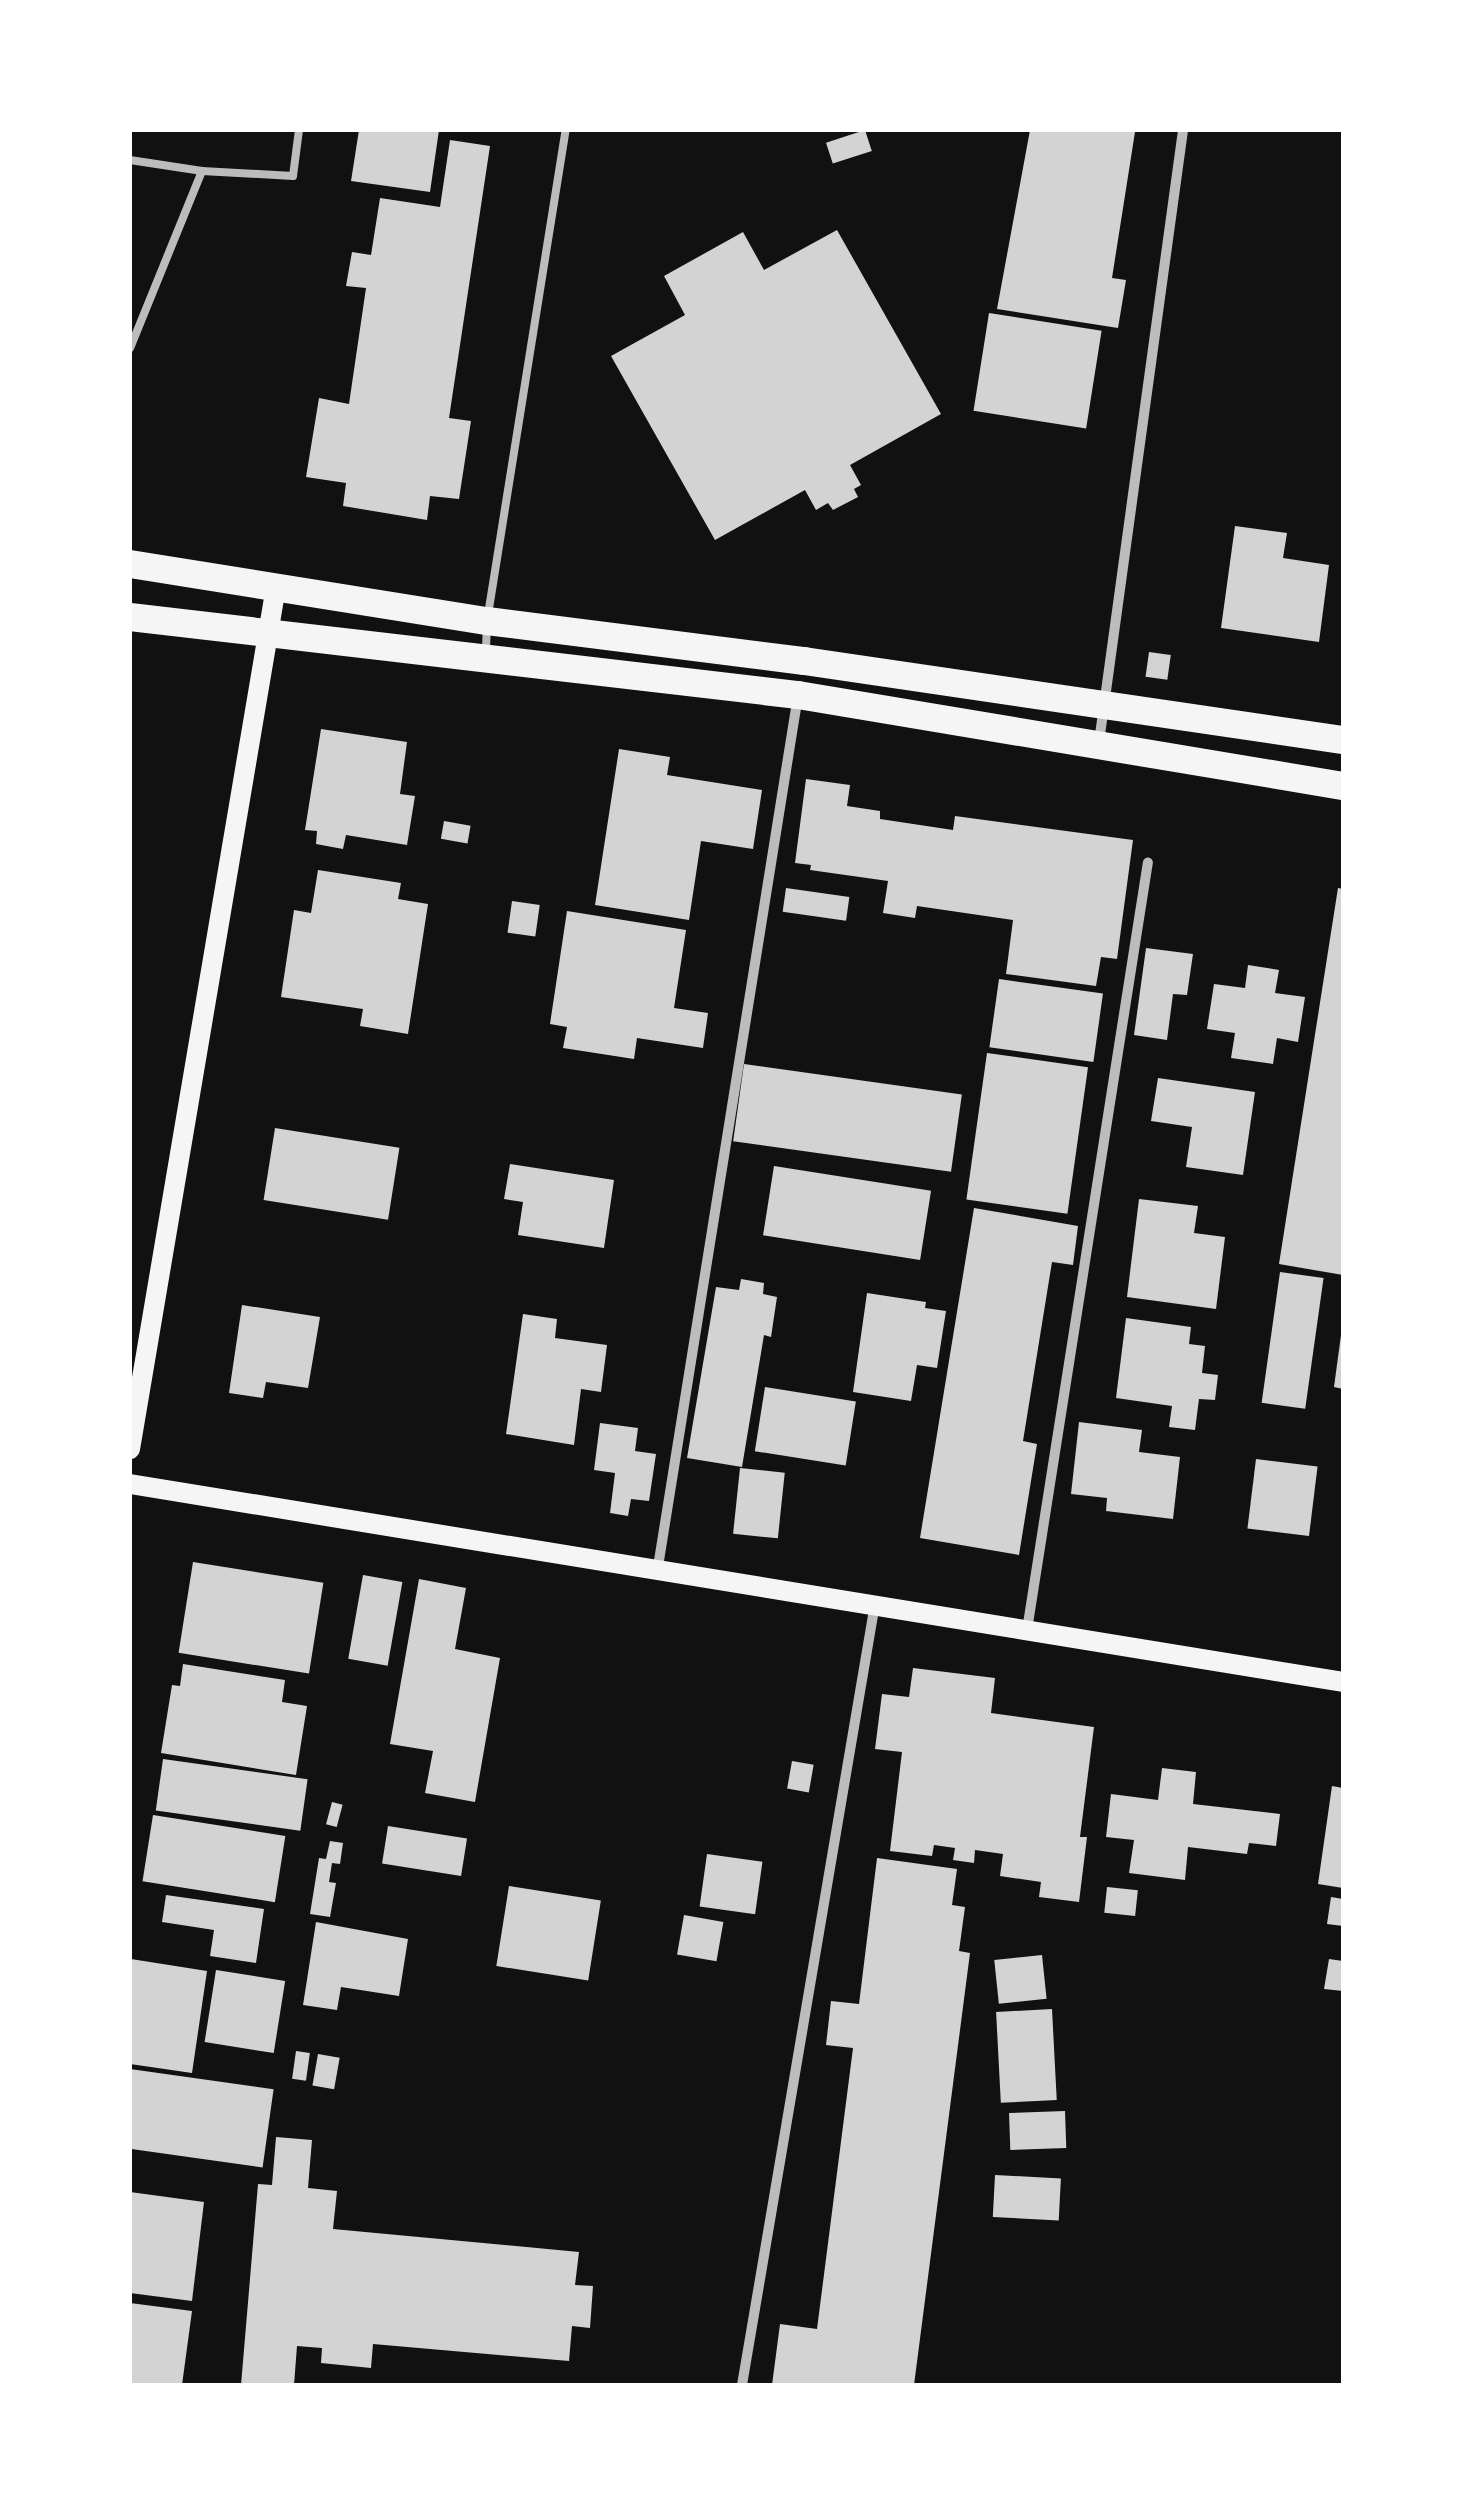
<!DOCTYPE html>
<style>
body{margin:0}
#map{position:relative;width:1473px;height:2515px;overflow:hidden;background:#111;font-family:Raleway,sans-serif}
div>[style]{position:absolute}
.building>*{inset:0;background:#d3d3d3;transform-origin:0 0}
.service>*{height:8px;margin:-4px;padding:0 4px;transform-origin:4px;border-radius:4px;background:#bcbcbc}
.minor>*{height:10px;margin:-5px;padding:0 5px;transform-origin:5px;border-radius:5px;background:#bcbcbc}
.secondary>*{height:20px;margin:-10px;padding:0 10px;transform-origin:10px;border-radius:10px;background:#f5f5f5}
.trunk>*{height:28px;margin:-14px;padding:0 14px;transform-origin:14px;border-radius:14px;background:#f5f5f5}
span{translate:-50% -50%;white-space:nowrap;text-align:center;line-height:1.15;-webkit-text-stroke:8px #fff;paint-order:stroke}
.frame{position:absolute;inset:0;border:132px solid #fff;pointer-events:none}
</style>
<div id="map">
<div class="building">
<i style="clip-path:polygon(359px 130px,439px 130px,430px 192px,351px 181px)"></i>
<i style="left:865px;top:130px;width:22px;height:41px;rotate:72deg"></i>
<i style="clip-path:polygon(1030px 130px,1135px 132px,1112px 278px,1126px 280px,1118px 328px,997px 309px)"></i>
<i style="clip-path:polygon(450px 140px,490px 146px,449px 418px,471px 421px,459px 499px,430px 496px,427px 520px,343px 506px,346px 483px,306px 477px,319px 398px,349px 404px,366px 288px,346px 286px,352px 252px,371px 255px,380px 198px,440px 207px)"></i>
<i style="clip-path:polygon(837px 230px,941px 414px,850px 465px,861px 485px,854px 489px,858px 497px,833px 510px,828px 503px,816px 510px,805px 490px,715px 540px,611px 356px,685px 315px,664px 276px,743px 232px,764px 270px)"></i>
<i style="left:989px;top:313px;width:114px;height:99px;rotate:9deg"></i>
<i style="clip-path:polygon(1235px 526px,1287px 533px,1283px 558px,1329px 565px,1319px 642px,1221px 628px)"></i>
<i style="left:1149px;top:652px;width:22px;height:25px;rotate:8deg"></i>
<i style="clip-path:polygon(321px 729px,407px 742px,400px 794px,415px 796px,407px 845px,346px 835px,343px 849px,316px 844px,317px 831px,305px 830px)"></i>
<i style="clip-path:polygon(619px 749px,670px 757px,667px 775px,762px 790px,753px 849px,701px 841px,689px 920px,595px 905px)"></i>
<i style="clip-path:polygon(806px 779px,850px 785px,847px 806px,880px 811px,880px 819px,953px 830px,955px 816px,1133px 840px,1117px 959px,1101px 957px,1096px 986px,1006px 974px,1013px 920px,917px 906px,915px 918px,883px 913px,888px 881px,810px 870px,811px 865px,795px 863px)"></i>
<i style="left:444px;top:821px;width:27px;height:18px;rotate:10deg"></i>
<i style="clip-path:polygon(318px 870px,401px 883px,398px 899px,428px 904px,408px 1034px,360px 1026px,363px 1009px,281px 997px,294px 910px,311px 913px)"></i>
<i style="left:786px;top:888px;width:64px;height:24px;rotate:8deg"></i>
<i style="clip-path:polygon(1338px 888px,1343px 889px,1343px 1275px,1279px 1264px)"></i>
<i style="left:512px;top:901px;width:28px;height:32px;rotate:8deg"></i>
<i style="clip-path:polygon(567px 911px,686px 930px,674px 1008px,708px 1013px,703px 1048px,637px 1038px,634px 1059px,563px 1048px,567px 1027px,550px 1024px)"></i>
<i style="clip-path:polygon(1146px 948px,1193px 954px,1187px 995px,1173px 994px,1167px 1040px,1134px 1035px)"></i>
<i style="clip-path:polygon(1248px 965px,1279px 970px,1275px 993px,1305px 997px,1298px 1042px,1277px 1038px,1273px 1064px,1231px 1058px,1235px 1033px,1207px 1029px,1214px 984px,1245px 988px)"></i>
<i style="left:999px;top:979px;width:105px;height:69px;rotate:8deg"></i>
<i style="left:987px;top:1053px;width:102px;height:148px;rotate:8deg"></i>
<i style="left:744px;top:1064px;width:220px;height:78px;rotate:8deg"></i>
<i style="clip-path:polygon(1158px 1078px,1255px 1092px,1243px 1175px,1186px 1167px,1192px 1127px,1151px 1121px)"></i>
<i style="left:275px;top:1128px;width:126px;height:73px;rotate:9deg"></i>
<i style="clip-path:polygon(510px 1164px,614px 1180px,604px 1248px,518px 1235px,523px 1202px,504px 1199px)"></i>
<i style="left:774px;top:1166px;width:159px;height:70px;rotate:9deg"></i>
<i style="clip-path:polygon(1139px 1199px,1198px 1206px,1194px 1233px,1225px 1237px,1216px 1309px,1127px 1297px)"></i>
<i style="clip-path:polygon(974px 1208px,1078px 1226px,1073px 1265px,1052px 1262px,1023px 1441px,1037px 1444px,1019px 1555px,920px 1538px)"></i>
<i style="left:1280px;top:1272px;width:44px;height:132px;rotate:8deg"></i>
<i style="clip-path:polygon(741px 1279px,764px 1283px,763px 1294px,777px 1297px,771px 1337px,764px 1335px,742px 1467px,687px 1458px,716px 1287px,739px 1290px)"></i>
<i style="clip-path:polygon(867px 1293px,926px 1302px,925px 1308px,946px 1311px,937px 1368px,917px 1365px,911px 1401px,853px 1392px)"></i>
<i style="clip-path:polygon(242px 1305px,320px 1317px,308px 1388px,266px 1382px,263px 1398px,229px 1393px)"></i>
<i style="clip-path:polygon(523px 1314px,557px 1319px,555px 1338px,607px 1345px,601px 1392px,581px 1389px,574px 1445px,506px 1434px)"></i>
<i style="clip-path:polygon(1126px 1318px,1191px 1327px,1189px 1344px,1205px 1346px,1202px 1373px,1218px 1375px,1215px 1400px,1199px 1399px,1195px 1430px,1169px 1427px,1172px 1406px,1116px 1398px)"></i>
<i style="clip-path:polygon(1341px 1335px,1343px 1335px,1343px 1389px,1334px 1387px)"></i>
<i style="left:765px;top:1387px;width:92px;height:65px;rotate:9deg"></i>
<i style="clip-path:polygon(1079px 1422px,1142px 1430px,1139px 1452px,1180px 1457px,1173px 1519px,1106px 1511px,1107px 1498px,1071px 1494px)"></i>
<i style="clip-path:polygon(600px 1423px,638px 1428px,635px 1451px,656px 1454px,649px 1501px,631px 1499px,628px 1516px,610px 1513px,615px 1473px,594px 1470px)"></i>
<i style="left:1256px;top:1459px;width:62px;height:70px;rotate:7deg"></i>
<i style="left:740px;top:1468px;width:45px;height:66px;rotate:6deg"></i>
<i style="left:193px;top:1562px;width:132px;height:92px;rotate:9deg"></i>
<i style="left:363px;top:1575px;width:40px;height:85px;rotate:10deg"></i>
<i style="clip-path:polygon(419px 1579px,466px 1588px,455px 1649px,500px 1658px,475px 1802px,425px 1793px,433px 1751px,390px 1744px)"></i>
<i style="clip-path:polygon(183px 1664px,285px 1680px,282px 1702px,307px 1706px,296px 1775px,161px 1753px,172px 1685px,180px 1686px)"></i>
<i style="clip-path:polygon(913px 1668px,995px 1678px,991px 1713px,1094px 1727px,1080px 1837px,1087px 1837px,1079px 1902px,1039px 1897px,1041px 1882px,1000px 1876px,1003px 1854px,975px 1850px,974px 1863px,953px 1860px,955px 1848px,934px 1845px,932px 1856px,890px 1851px,902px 1752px,875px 1749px,882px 1694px,909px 1697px)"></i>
<i style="left:163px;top:1759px;width:146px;height:52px;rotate:8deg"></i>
<i style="left:792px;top:1761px;width:22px;height:28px;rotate:10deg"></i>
<i style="clip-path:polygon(1162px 1768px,1196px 1772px,1193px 1804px,1280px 1814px,1276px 1846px,1249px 1843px,1247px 1854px,1188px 1847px,1185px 1880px,1129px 1873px,1134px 1840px,1106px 1837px,1111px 1794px,1158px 1800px)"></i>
<i style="clip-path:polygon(1332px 1786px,1343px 1788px,1343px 1888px,1318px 1884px)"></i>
<i style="left:332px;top:1802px;width:11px;height:23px;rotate:15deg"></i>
<i style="left:153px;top:1815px;width:134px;height:67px;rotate:9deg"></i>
<i style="left:388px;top:1826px;width:80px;height:38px;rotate:9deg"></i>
<i style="clip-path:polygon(330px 1841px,343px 1843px,340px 1864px,332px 1863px,329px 1882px,336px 1883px,330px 1917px,310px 1914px,319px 1858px,326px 1859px)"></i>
<i style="left:707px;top:1854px;width:56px;height:53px;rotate:8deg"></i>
<i style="clip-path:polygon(877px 1858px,957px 1869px,952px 1905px,965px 1907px,959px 1951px,970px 1953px,914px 2385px,772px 2385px,780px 2324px,817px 2329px,853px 2048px,826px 2045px,831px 2001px,859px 2004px)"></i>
<i style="left:509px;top:1886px;width:93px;height:81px;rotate:9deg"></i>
<i style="left:1107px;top:1887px;width:31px;height:26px;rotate:6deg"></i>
<i style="clip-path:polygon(166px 1895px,264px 1909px,256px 1963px,210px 1956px,214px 1930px,162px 1922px)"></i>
<i style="clip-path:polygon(1331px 1897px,1343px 1899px,1343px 1926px,1327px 1924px)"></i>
<i style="left:684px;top:1915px;width:40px;height:40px;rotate:10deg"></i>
<i style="clip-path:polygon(316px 1922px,408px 1939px,399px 1996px,341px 1987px,337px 2010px,303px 2005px)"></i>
<i style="left:1042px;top:1955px;width:44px;height:48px;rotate:84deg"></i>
<i style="clip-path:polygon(131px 1959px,207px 1971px,192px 2073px,130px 2064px)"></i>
<i style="clip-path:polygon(1329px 1959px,1343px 1961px,1343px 1991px,1324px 1989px)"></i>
<i style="left:216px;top:1970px;width:70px;height:73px;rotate:9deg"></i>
<i style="left:1052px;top:2009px;width:91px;height:56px;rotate:87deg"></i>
<i style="left:296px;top:2051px;width:14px;height:28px;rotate:8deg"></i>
<i style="left:318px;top:2054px;width:22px;height:32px;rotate:10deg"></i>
<i style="left:130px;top:2069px;width:145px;height:79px;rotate:8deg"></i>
<i style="left:1065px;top:2111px;width:37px;height:56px;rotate:88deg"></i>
<i style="clip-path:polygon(276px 2137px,312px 2140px,308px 2188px,337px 2191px,333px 2229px,579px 2252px,575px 2285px,593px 2286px,590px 2328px,572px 2326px,569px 2361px,373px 2344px,371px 2368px,321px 2363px,322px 2348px,297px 2346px,294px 2385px,241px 2385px,258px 2184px,272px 2185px)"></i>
<i style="left:995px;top:2175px;width:66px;height:42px;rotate:3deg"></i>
<i style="clip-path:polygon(130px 2192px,204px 2202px,192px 2301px,130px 2293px)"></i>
<i style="clip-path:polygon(130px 2303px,192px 2311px,182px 2385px,130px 2385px)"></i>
</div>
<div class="service">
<i style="left:130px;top:160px;width:73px;rotate:8.7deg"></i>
<i style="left:202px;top:171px;width:191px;rotate:112.1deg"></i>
<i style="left:202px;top:171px;width:91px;rotate:3.1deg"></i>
<i style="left:293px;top:176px;width:46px;rotate:-82.6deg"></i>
<i style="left:486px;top:650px;width:29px;rotate:-88deg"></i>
<i style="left:487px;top:621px;width:497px;rotate:-80.9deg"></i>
</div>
<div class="minor">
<i style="left:1099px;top:742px;width:618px;rotate:-82.18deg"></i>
<i style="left:657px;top:1573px;width:888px;rotate:-80.87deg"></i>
<i style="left:1027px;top:1630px;width:777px;rotate:-81.05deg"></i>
<i style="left:742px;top:2385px;width:792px;rotate:-80.34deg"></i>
</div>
<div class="secondary">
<i style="left:130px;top:1449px;width:874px;rotate:-80.39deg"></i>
<i style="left:130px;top:1484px;width:1229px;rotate:9.27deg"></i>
</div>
<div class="trunk">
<i style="left:130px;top:564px;width:362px;rotate:9.1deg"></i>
<i style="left:487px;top:621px;width:320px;rotate:7.2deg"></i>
<i style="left:804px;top:661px;width:545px;rotate:8.34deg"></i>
<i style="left:130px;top:617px;width:673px;rotate:6.66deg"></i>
<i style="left:798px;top:695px;width:553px;rotate:9.48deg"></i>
</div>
<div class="frame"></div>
</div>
